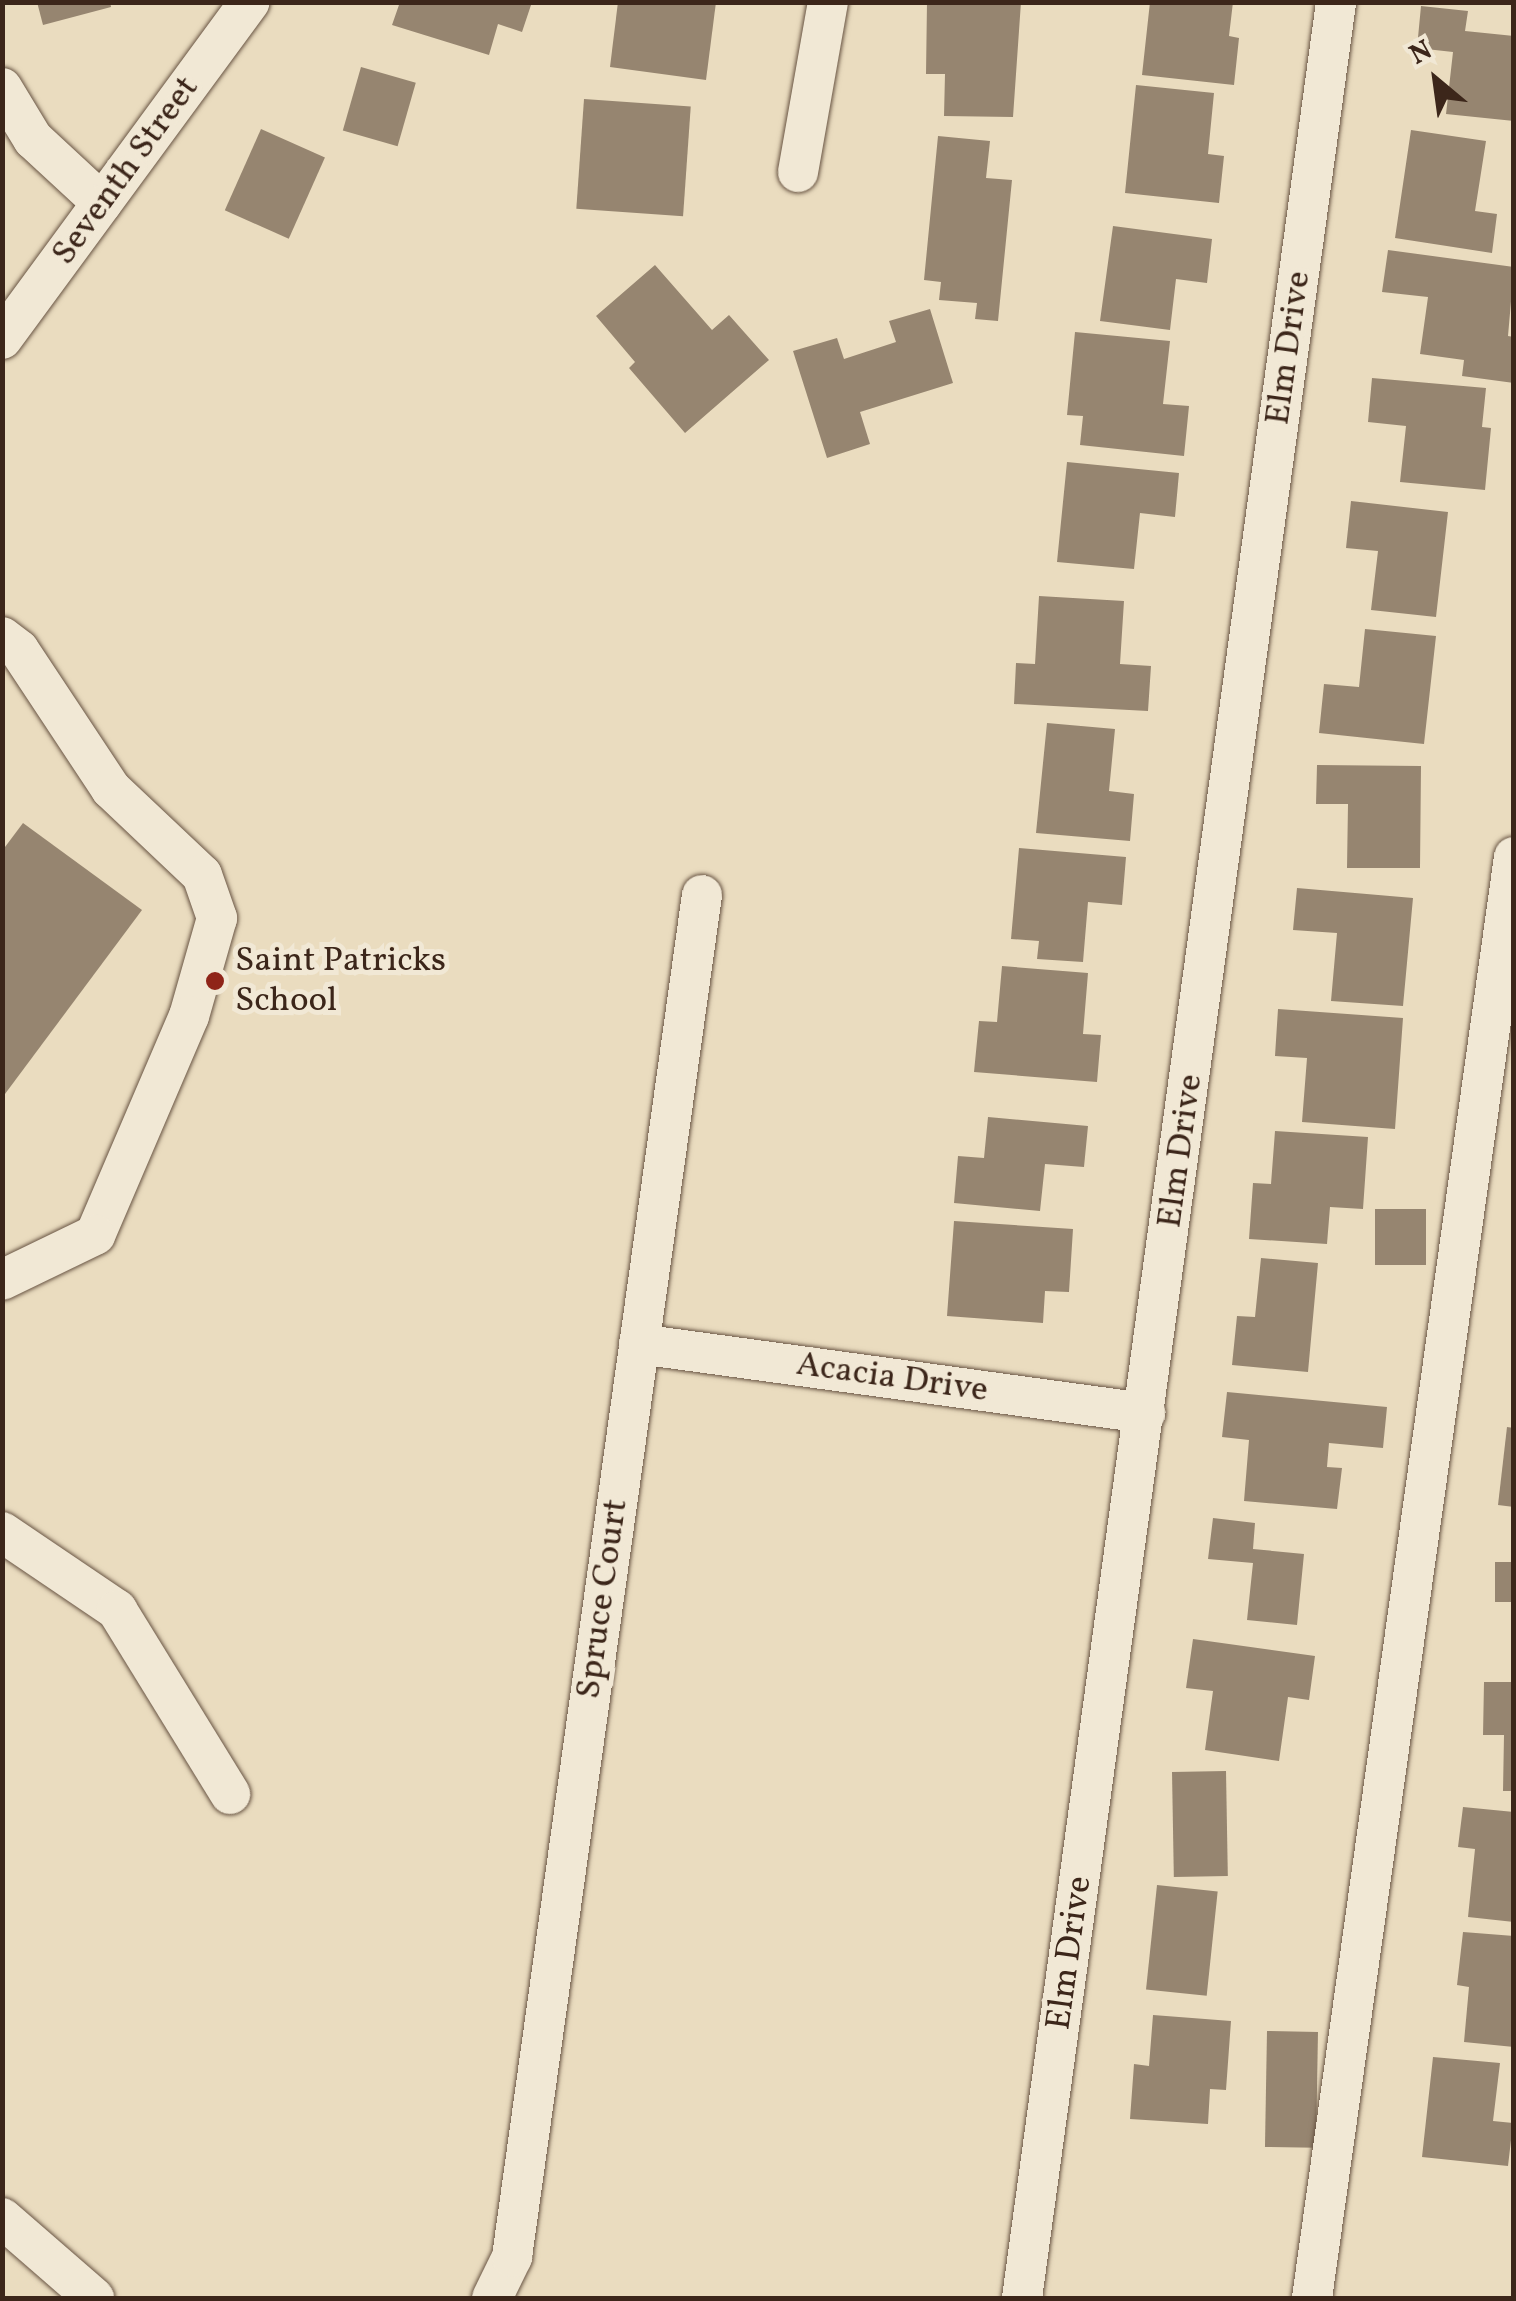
<!DOCTYPE html>
<style>
body{margin:0}
#map{position:relative;width:1516px;height:2301px;overflow:hidden;background:#eadcbf;font-family:Vollkorn,serif}
div>[style]{position:absolute}
.building>*{inset:0;background:#968570;transform-origin:0 0}
.roads{filter:drop-shadow(0 0 2px #685443) drop-shadow(0 0 2px #685443)}
.minor>*{height:40px;margin:-20px;padding:0 20px;transform-origin:20px;border-radius:20px;background:#f1e8d5}
.dots>*{width:28px;height:28px;translate:-50% -50%;box-sizing:border-box;border:5px solid #f1e8d5;border-radius:50%}
span{translate:-50% -50%;white-space:nowrap;text-align:center;line-height:1.15;-webkit-text-stroke:10px #f1e8d5;paint-order:stroke}
.street-label{font-size:35px;color:#3c261a}
.poi-label{font-size:35px;color:#3c261a}
.left{translate:0 -50%;text-align:left}
.frame{position:absolute;inset:0;border:5px solid #3c261a;pointer-events:none}
.north{position:absolute;left:1386px;top:30px;width:100px;height:100px;-webkit-text-stroke:8px #f1e8d5;paint-order:stroke;rotate:331deg;font-size:28px;font-weight:700;line-height:40px;text-align:center;color:#3c261a}
.north::after{content:'';display:block;margin:auto;width:35px;height:45px;background:#3c261a;clip-path:polygon(50% 0,100% 100%,50% 72%,0 100%)}
</style>
<div id="map">
<div class="building">
<i style="clip-path:polygon(37px 2px,110px 2px,111px 7px,43px 25px)"></i>
<i style="clip-path:polygon(400px 2px,532px 2px,522px 32px,498px 24px,489px 55px,392px 25px)"></i>
<i style="clip-path:polygon(618px 2px,716px 2px,706px 80px,610px 67px)"></i>
<i style="clip-path:polygon(927px 2px,1021px 2px,1013px 117px,944px 116px,945px 74px,926px 74px)"></i>
<i style="clip-path:polygon(1150px 2px,1233px 2px,1229px 36px,1239px 38px,1234px 85px,1142px 75px)"></i>
<i style="clip-path:polygon(1421px 6px,1468px 11px,1465px 31px,1514px 36px,1514px 121px,1446px 114px,1453px 52px,1417px 48px)"></i>
<i style="left:361px;top:67px;width:57px;height:66px;rotate:16deg"></i>
<i style="clip-path:polygon(1136px 85px,1214px 93px,1208px 154px,1224px 156px,1219px 203px,1125px 193px)"></i>
<i style="left:584px;top:99px;width:107px;height:110px;rotate:4deg"></i>
<i style="left:261px;top:129px;width:70px;height:89px;rotate:24deg"></i>
<i style="clip-path:polygon(1411px 130px,1486px 141px,1475px 211px,1497px 214px,1492px 253px,1395px 238px)"></i>
<i style="clip-path:polygon(938px 136px,990px 141px,986px 178px,1012px 180px,998px 321px,975px 319px,977px 303px,939px 300px,941px 282px,924px 280px)"></i>
<i style="clip-path:polygon(1113px 226px,1212px 239px,1207px 283px,1176px 279px,1170px 330px,1100px 321px)"></i>
<i style="clip-path:polygon(1388px 250px,1514px 267px,1508px 336px,1514px 337px,1514px 383px,1462px 376px,1464px 360px,1420px 354px,1428px 297px,1382px 292px)"></i>
<i style="clip-path:polygon(655px 265px,712px 330px,729px 315px,769px 360px,685px 433px,629px 368px,635px 362px,596px 316px)"></i>
<i style="clip-path:polygon(930px 309px,953px 383px,860px 412px,870px 444px,827px 458px,793px 351px,837px 338px,844px 359px,896px 342px,889px 321px)"></i>
<i style="clip-path:polygon(1075px 332px,1170px 341px,1163px 404px,1189px 406px,1184px 456px,1080px 445px,1083px 416px,1067px 415px)"></i>
<i style="clip-path:polygon(1372px 378px,1486px 388px,1482px 427px,1491px 428px,1485px 490px,1400px 482px,1406px 426px,1368px 422px)"></i>
<i style="clip-path:polygon(1067px 462px,1179px 473px,1175px 517px,1140px 513px,1134px 569px,1057px 562px)"></i>
<i style="clip-path:polygon(1351px 501px,1448px 512px,1436px 617px,1371px 610px,1378px 551px,1346px 548px)"></i>
<i style="clip-path:polygon(1039px 596px,1124px 601px,1120px 664px,1151px 666px,1148px 711px,1014px 704px,1016px 663px,1035px 664px)"></i>
<i style="clip-path:polygon(1365px 629px,1436px 636px,1424px 744px,1319px 733px,1324px 684px,1359px 687px)"></i>
<i style="clip-path:polygon(1047px 723px,1115px 729px,1109px 791px,1134px 794px,1130px 841px,1036px 833px)"></i>
<i style="clip-path:polygon(1317px 765px,1421px 766px,1420px 868px,1347px 868px,1348px 804px,1316px 804px)"></i>
<i style="clip-path:polygon(23px 823px,142px 910px,2px 1098px,2px 851px)"></i>
<i style="clip-path:polygon(1019px 848px,1126px 857px,1122px 905px,1088px 902px,1083px 962px,1037px 959px,1039px 941px,1011px 939px)"></i>
<i style="clip-path:polygon(1297px 888px,1413px 898px,1403px 1006px,1331px 1001px,1337px 933px,1293px 930px)"></i>
<i style="clip-path:polygon(1002px 966px,1088px 973px,1083px 1034px,1101px 1035px,1097px 1082px,974px 1072px,979px 1021px,997px 1022px)"></i>
<i style="clip-path:polygon(1278px 1009px,1403px 1018px,1395px 1129px,1302px 1122px,1307px 1058px,1275px 1056px)"></i>
<i style="clip-path:polygon(988px 1117px,1088px 1126px,1084px 1167px,1045px 1164px,1040px 1211px,954px 1203px,958px 1156px,984px 1158px)"></i>
<i style="clip-path:polygon(1275px 1131px,1368px 1137px,1363px 1209px,1330px 1207px,1327px 1244px,1249px 1239px,1253px 1183px,1271px 1184px)"></i>
<i style="left:1426px;top:1209px;width:56px;height:51px;rotate:90deg"></i>
<i style="clip-path:polygon(954px 1221px,1073px 1229px,1069px 1292px,1045px 1291px,1043px 1323px,947px 1316px)"></i>
<i style="clip-path:polygon(1261px 1258px,1318px 1263px,1308px 1372px,1232px 1365px,1237px 1316px,1255px 1317px)"></i>
<i style="clip-path:polygon(1227px 1392px,1387px 1407px,1383px 1448px,1329px 1443px,1327px 1467px,1342px 1468px,1337px 1509px,1244px 1501px,1249px 1440px,1222px 1437px)"></i>
<i style="clip-path:polygon(1507px 1427px,1514px 1428px,1514px 1507px,1498px 1505px)"></i>
<i style="clip-path:polygon(1213px 1518px,1255px 1523px,1253px 1549px,1304px 1554px,1297px 1625px,1247px 1620px,1253px 1563px,1208px 1559px)"></i>
<i style="left:1495px;top:1562px;width:19px;height:40px"></i>
<i style="clip-path:polygon(1193px 1639px,1315px 1656px,1309px 1700px,1288px 1697px,1279px 1761px,1205px 1750px,1213px 1691px,1186px 1688px)"></i>
<i style="clip-path:polygon(1484px 1682px,1514px 1682px,1514px 1791px,1503px 1791px,1504px 1735px,1483px 1735px)"></i>
<i style="left:1226px;top:1771px;width:105px;height:54px;rotate:89deg"></i>
<i style="clip-path:polygon(1463px 1807px,1514px 1812px,1514px 1922px,1468px 1917px,1475px 1849px,1458px 1847px)"></i>
<i style="left:1157px;top:1885px;width:61px;height:105px;rotate:6deg"></i>
<i style="clip-path:polygon(1463px 1932px,1514px 1936px,1514px 2047px,1464px 2042px,1469px 1987px,1457px 1985px)"></i>
<i style="clip-path:polygon(1153px 2015px,1231px 2021px,1226px 2090px,1210px 2089px,1208px 2124px,1130px 2119px,1134px 2064px,1149px 2066px)"></i>
<i style="left:1267px;top:2031px;width:51px;height:116px;rotate:1deg"></i>
<i style="clip-path:polygon(1433px 2057px,1500px 2063px,1493px 2121px,1513px 2123px,1508px 2166px,1422px 2157px)"></i>
</div>
<div class="roads">
<div class="minor">
<i style="left:2px;top:88px;width:60px;rotate:58.7deg"></i>
<i style="left:33px;top:139px;width:94px;rotate:42.8deg"></i>
<i style="left:798px;top:172px;width:173px;rotate:-80deg"></i>
<i style="left:2px;top:339px;width:418px;rotate:-53.7deg"></i>
<i style="left:2px;top:637px;width:21px;rotate:37deg"></i>
<i style="left:19px;top:650px;width:167px;rotate:56.5deg"></i>
<i style="left:111px;top:789px;width:125px;rotate:43.4deg"></i>
<i style="left:202px;top:875px;width:46px;rotate:70.8deg"></i>
<i style="left:217px;top:918px;width:102px;rotate:105.9deg"></i>
<i style="left:189px;top:1016px;width:238px;rotate:113.2deg"></i>
<i style="left:95px;top:1235px;width:103px;rotate:154.2deg"></i>
<i style="left:639px;top:1344px;width:511px;rotate:7.77deg"></i>
<i style="left:2px;top:1532px;width:139px;rotate:34.1deg"></i>
<i style="left:117px;top:1610px;width:216px;rotate:58.4deg"></i>
<i style="left:2px;top:2218px;width:122px;rotate:41deg"></i>
<i style="left:492px;top:2298px;width:46px;rotate:-64deg"></i>
<i style="left:512px;top:2257px;width:1375px;rotate:-82.06deg"></i>
<i style="left:1022px;top:2298px;width:2317px;rotate:-82.21deg"></i>
<i style="left:1312px;top:2298px;width:1455px;rotate:-82.02deg"></i>
</div>
</div>
<div class="dots">
<i style="left:215px;top:981px;background:#8f2418"></i>
</div>
<div class="street-label">
<span style="left:126px;top:171px;rotate:-54deg">Seventh Street</span>
<span style="left:1289px;top:348px;rotate:-82deg">Elm Drive</span>
<span style="left:1181px;top:1151px;rotate:-82deg">Elm Drive</span>
<span style="left:892px;top:1378px;rotate:8deg">Acacia Drive</span>
<span style="left:603px;top:1599px;rotate:-82deg">Spruce Court</span>
<span style="left:1070px;top:1953px;rotate:-82deg">Elm Drive</span>
</div>
<div class="poi-label">
<span class="left" style="left:235px;top:981px">Saint Patricks<br>School</span>
</div>
<div class="frame"></div>
<div class="north">N</div>
</div>
